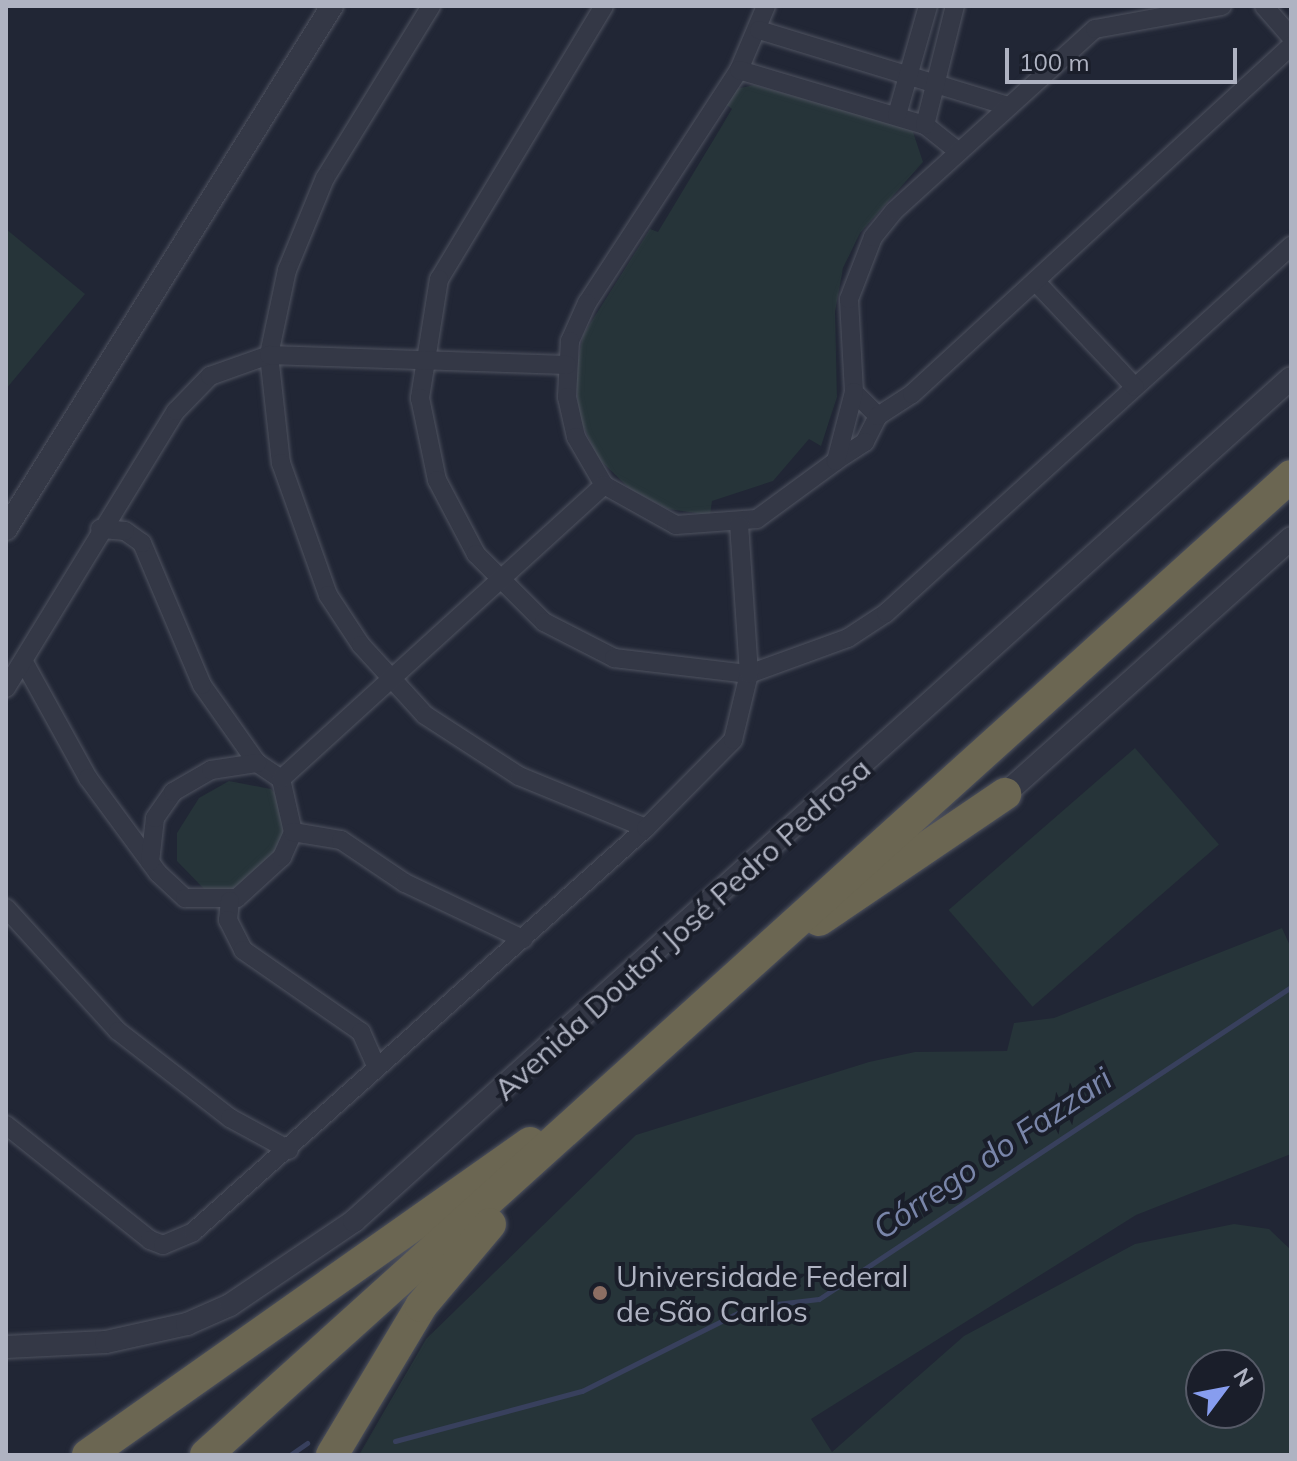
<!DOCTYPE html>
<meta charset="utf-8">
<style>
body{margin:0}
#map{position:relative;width:1297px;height:1461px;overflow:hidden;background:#212635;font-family:Mulish,sans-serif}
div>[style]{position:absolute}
.green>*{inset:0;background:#263439;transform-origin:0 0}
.stream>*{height:5px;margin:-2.5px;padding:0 2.5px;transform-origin:2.5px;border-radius:2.5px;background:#38405d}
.roads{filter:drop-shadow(0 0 2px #4f5360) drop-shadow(0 0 2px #4f5360)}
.minor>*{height:18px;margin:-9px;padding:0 9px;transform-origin:9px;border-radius:9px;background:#343846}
.tertiary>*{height:22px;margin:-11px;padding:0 11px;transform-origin:11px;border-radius:11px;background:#343846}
.motorway>*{height:32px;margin:-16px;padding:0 16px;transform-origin:16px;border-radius:16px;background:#6b6652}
.dots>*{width:22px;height:22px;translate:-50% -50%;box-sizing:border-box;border:4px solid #1a1e2a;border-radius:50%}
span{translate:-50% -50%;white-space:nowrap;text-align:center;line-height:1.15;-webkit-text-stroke:8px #1a1e2a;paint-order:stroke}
.street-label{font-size:30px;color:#afb3c2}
.poi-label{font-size:30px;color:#afb3c2}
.left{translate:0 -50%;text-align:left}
.water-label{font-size:32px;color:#7985a9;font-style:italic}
.frame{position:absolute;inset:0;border:8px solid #afb3c2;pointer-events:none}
.north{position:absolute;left:1185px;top:1349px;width:80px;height:80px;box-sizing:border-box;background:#1a1e2a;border:2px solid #565a67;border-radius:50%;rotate:58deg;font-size:22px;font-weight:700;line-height:32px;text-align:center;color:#afb3c2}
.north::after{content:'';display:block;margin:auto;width:28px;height:36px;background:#879def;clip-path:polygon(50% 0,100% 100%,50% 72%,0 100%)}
.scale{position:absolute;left:1005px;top:48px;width:232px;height:36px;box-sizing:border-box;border:4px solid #afb3c2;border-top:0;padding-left:10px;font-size:24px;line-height:28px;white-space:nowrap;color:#afb3c2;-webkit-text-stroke:6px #1a1e2a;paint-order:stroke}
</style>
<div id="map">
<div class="green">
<i style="clip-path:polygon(754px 85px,912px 129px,923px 162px,860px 233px,843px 268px,835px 312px,837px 397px,821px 446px,809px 439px,773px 481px,712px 501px,710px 515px,668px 509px,630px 489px,599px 459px,580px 420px,575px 377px,583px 335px,650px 229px,658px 232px,732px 109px,724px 103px,736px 89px)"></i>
<i style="clip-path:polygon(6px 229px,85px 294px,6px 389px)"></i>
<i style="left:1135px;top:748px;width:128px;height:247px;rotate:49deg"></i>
<i style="clip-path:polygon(229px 781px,271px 789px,281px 800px,288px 842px,235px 892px,206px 891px,177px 861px,177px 833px,199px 798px)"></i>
<i style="clip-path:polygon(evenodd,1282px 928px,1291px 948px,1291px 1154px,1136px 1215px,811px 1419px,832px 1452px,964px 1336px,1135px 1244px,1234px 1224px,1269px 1229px,1291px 1250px,1291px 1455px,359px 1455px,426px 1339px,636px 1135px,869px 1062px,915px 1052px,1007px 1051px,1014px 1023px,1054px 1018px,1282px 928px,1249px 1365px,1249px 1413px,1201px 1413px,1201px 1365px,1249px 1365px)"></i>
</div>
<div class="stream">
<i style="left:395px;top:1441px;width:194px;rotate:-15deg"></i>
<i style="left:582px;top:1391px;width:188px;rotate:-26.6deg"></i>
<i style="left:750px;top:1307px;width:69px;rotate:-6.6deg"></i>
<i style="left:819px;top:1299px;width:566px;rotate:-33.47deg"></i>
<i style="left:290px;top:1455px;width:21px;rotate:-35deg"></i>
</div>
<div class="roads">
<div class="minor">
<i style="left:431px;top:6px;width:202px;rotate:121.6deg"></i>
<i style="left:325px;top:178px;width:100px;rotate:112.4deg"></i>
<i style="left:287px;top:270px;width:87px;rotate:102deg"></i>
<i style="left:269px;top:355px;width:109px;rotate:83.7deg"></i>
<i style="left:281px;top:463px;width:140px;rotate:70.4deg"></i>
<i style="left:328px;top:595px;width:60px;rotate:56.6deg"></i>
<i style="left:361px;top:645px;width:95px;rotate:47.6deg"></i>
<i style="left:425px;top:715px;width:112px;rotate:33deg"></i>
<i style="left:519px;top:776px;width:137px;rotate:22.3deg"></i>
<i style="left:604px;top:6px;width:319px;rotate:121.1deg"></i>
<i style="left:439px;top:279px;width:121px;rotate:99.1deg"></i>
<i style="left:420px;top:398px;width:84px;rotate:78.3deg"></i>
<i style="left:437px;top:480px;width:84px;rotate:62.2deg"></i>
<i style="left:476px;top:554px;width:96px;rotate:45deg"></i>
<i style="left:544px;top:622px;width:79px;rotate:27.2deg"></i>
<i style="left:614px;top:658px;width:136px;rotate:6.8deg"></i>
<i style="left:749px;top:674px;width:105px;rotate:-20deg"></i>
<i style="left:848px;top:638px;width:45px;rotate:-33.3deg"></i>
<i style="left:886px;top:613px;width:547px;rotate:-42.18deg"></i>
<i style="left:766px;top:6px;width:69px;rotate:112.9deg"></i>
<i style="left:739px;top:70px;width:278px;rotate:123.1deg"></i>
<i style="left:587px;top:303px;width:42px;rotate:114.1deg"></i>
<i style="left:570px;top:341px;width:56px;rotate:93.1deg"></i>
<i style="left:567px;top:397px;width:41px;rotate:77.3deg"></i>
<i style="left:576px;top:437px;width:56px;rotate:59.7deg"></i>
<i style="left:604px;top:485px;width:82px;rotate:29.1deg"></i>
<i style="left:676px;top:525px;width:81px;rotate:-4.2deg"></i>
<i style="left:757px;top:519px;width:98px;rotate:-36.3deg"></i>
<i style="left:1264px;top:6px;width:41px;rotate:48.9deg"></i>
<i style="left:759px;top:30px;width:259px;rotate:17deg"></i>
<i style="left:739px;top:70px;width:194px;rotate:16.5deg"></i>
<i style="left:925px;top:125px;width:43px;rotate:38.5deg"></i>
<i style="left:897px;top:115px;width:113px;rotate:-74.1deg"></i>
<i style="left:925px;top:125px;width:123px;rotate:-75.9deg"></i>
<i style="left:1036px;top:282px;width:144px;rotate:46.7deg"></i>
<i style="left:854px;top:392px;width:93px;rotate:-93.1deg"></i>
<i style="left:849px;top:299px;width:66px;rotate:-68.8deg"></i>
<i style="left:873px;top:237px;width:33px;rotate:-51deg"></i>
<i style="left:894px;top:211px;width:271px;rotate:-42.2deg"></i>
<i style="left:1095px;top:29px;width:129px;rotate:-10.3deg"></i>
<i style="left:854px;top:392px;width:34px;rotate:45deg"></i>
<i style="left:878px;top:416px;width:29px;rotate:117deg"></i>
<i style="left:865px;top:442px;width:35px;rotate:147deg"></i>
<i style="left:836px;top:461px;width:71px;rotate:-75.4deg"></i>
<i style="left:878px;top:416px;width:40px;rotate:-32.9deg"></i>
<i style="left:912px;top:394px;width:515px;rotate:-42.56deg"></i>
<i style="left:25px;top:664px;width:130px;rotate:61.1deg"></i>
<i style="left:88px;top:778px;width:118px;rotate:53.6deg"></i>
<i style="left:158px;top:873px;width:37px;rotate:43deg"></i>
<i style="left:185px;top:898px;width:52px"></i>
<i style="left:237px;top:898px;width:61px;rotate:-42.3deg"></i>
<i style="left:282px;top:857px;width:27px;rotate:-66deg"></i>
<i style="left:293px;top:832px;width:54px;rotate:-102.8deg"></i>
<i style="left:281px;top:779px;width:29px;rotate:-146deg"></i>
<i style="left:257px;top:763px;width:95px;rotate:-125.2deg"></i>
<i style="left:202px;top:685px;width:154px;rotate:-112.9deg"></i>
<i style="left:142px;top:543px;width:21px;rotate:-145deg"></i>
<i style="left:125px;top:531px;width:25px;rotate:-175deg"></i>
<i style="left:6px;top:688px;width:325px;rotate:-58.5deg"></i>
<i style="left:176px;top:411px;width:49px;rotate:-45.8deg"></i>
<i style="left:210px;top:376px;width:63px;rotate:-19.6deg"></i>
<i style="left:269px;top:355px;width:298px;rotate:1.9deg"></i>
<i style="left:281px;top:779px;width:437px;rotate:-42.3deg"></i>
<i style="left:293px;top:832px;width:49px;rotate:9.5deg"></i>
<i style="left:341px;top:840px;width:77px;rotate:33.9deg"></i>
<i style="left:405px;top:883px;width:131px;rotate:25.4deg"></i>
<i style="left:150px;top:862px;width:44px;rotate:-83.5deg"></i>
<i style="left:155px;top:818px;width:32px;rotate:-55deg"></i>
<i style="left:173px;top:792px;width:44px;rotate:-30.1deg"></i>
<i style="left:211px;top:770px;width:47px;rotate:-8.7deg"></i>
<i style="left:230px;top:901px;width:19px;rotate:96deg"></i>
<i style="left:228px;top:920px;width:34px;rotate:63deg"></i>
<i style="left:243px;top:950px;width:144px;rotate:34.8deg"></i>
<i style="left:361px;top:1032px;width:36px;rotate:66deg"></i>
<i style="left:6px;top:908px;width:166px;rotate:47.7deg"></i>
<i style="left:118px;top:1031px;width:142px;rotate:37.8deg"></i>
<i style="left:230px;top:1118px;width:67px;rotate:28.5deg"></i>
<i style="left:6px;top:1125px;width:184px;rotate:38.6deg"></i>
<i style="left:150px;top:1240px;width:14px;rotate:21deg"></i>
<i style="left:163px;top:1245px;width:33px;rotate:-23deg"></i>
<i style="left:193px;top:1232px;width:607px;rotate:-41.73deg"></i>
<i style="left:646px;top:828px;width:124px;rotate:-45.3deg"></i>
<i style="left:733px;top:740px;width:68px;rotate:-76.4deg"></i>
<i style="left:749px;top:674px;width:149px;rotate:-93.8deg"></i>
</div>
<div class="tertiary">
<i style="left:6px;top:529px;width:616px;rotate:-58.06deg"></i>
<i style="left:1005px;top:794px;width:384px;rotate:-41.8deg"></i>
<i style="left:6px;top:1347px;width:100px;rotate:-2.9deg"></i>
<i style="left:106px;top:1342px;width:83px;rotate:-12.5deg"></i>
<i style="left:187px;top:1324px;width:47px;rotate:-23.8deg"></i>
<i style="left:230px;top:1305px;width:150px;rotate:-34.1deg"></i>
<i style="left:354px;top:1221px;width:1260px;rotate:-41.98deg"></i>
</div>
<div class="motorway">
<i style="left:819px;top:920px;width:225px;rotate:-34.1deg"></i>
<i style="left:88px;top:1455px;width:541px;rotate:-35.22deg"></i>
<i style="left:206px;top:1455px;width:1461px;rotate:-42.06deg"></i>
<i style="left:332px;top:1455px;width:174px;rotate:-59.1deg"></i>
<i style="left:421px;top:1306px;width:107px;rotate:-49.9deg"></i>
</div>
</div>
<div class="dots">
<i style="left:600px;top:1293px;background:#8d6e63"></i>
</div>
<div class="street-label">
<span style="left:682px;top:929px;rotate:-42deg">Avenida Doutor José Pedro Pedrosa</span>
</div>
<div class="poi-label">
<span class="left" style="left:616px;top:1293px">Universidade Federal<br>de São Carlos</span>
</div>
<div class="water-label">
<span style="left:992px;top:1153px;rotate:-34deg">Córrego do Fazzari</span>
</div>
<div class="frame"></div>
<div class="north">N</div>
<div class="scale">100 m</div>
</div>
